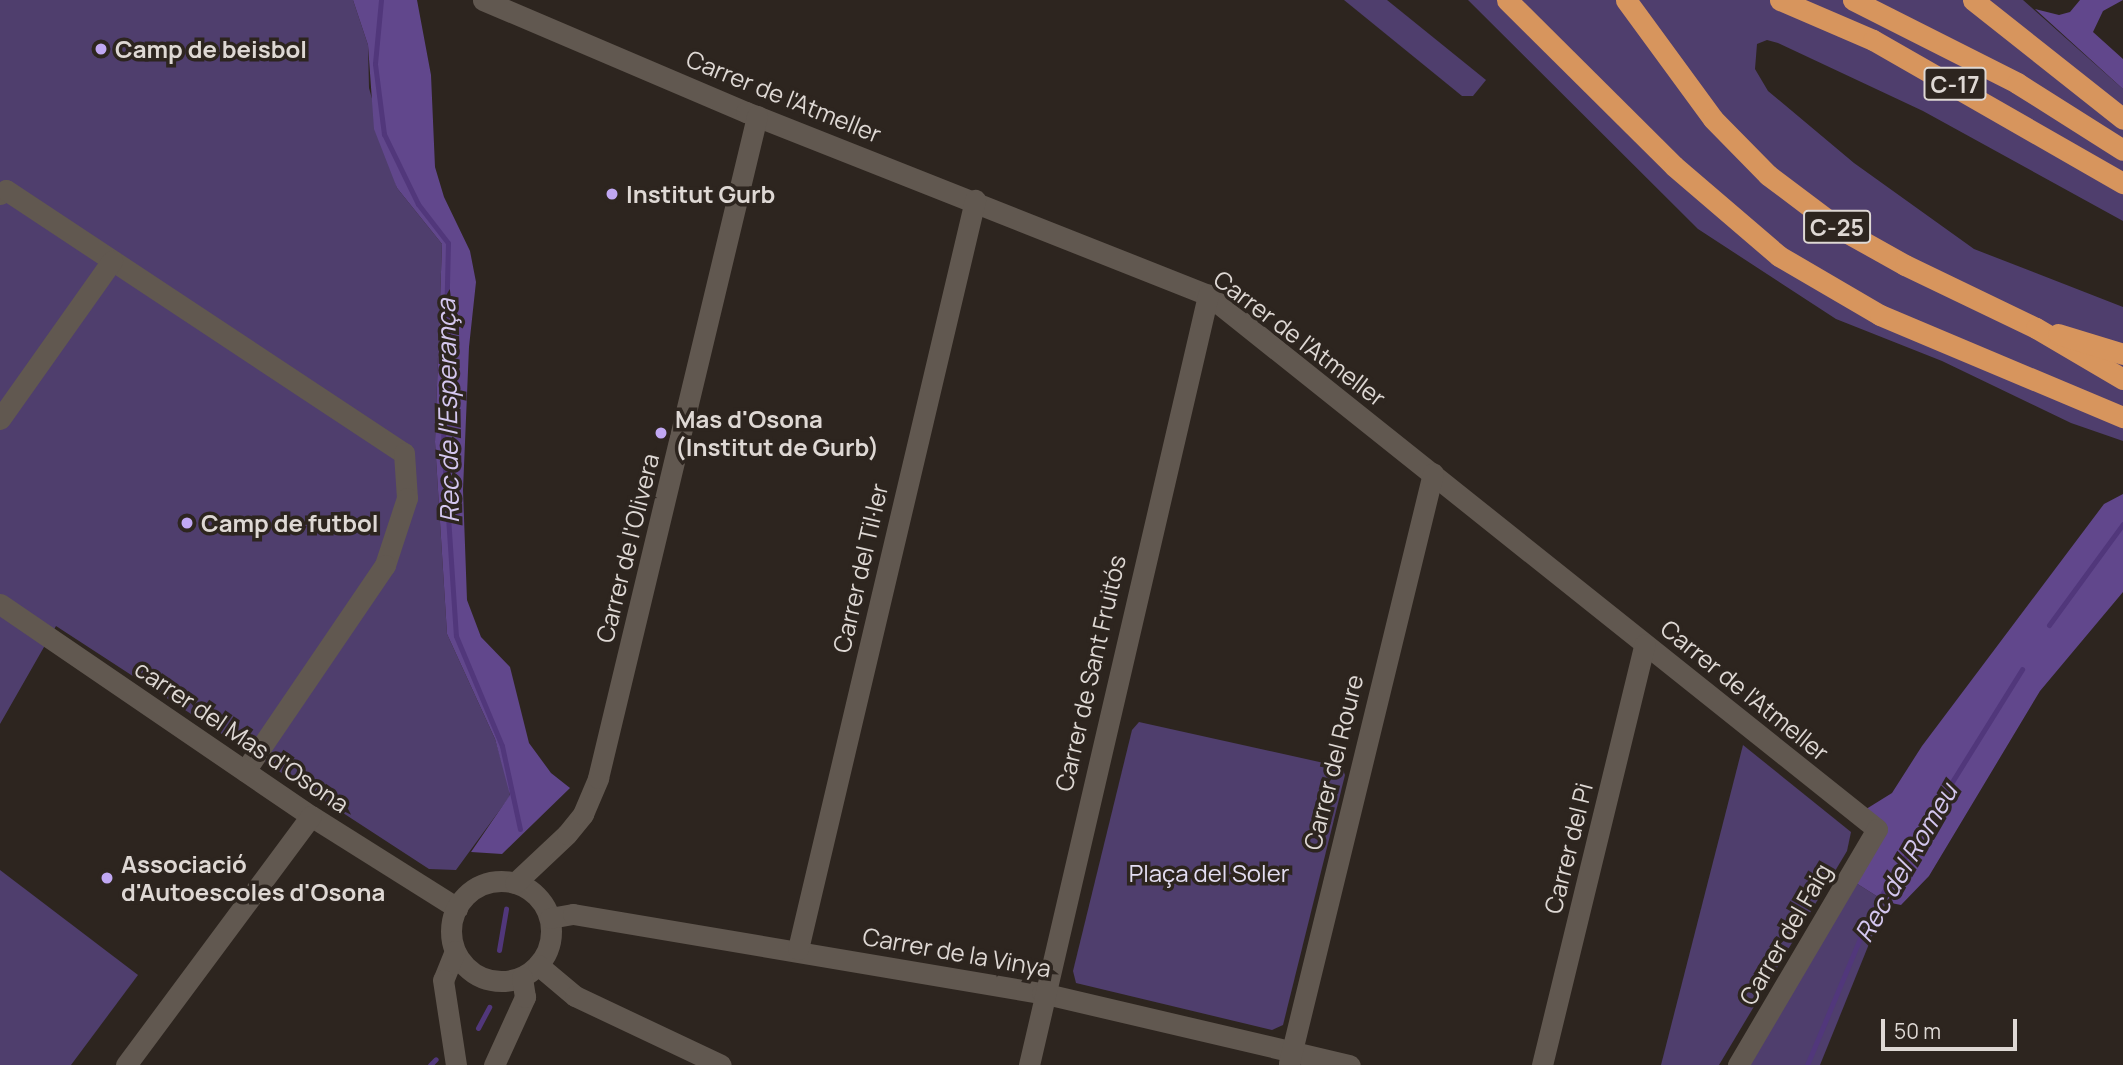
<!DOCTYPE html>
<meta charset="utf-8">
<style>
body{margin:0}
#map{position:relative;width:2123px;height:1065px;overflow:hidden;background:#2d251f;font-family:Manrope,sans-serif}
div>[style]{position:absolute}
.green>*{inset:0;background:#4f3e6d}
.forest>*{inset:0;background:#61478c}
.stream>*{height:5px;margin:-2.5px;padding:0 2.5px;transform-origin:2.5px;border-radius:2.5px;background:#51377b}
.minor>*{height:21px;margin:-10.5px;padding:0 10.5px;transform-origin:10.5px;border-radius:10.5px;background:#615850}
.minor>.ring{margin:-10.5px;padding:0;box-sizing:content-box;background:none;border:21px solid #615850;border-radius:50%}
.highway>*{height:21px;margin:-10.5px;padding:0 10.5px;transform-origin:10.5px;border-radius:10.5px;background:#d7955d}
.dots>*{width:19px;height:19px;translate:-50% -50%;box-sizing:border-box;border:4px solid #2d251f;border-radius:50%}
span{translate:-50% -50%;white-space:nowrap;text-align:center;line-height:1.15;-webkit-text-stroke:7px #2d251f;paint-order:stroke}
.shield-label span{padding:2px 5px;background:#2d251f;border:2px solid;border-radius:5px;-webkit-text-stroke-width:0}
.shield-label{font-size:23px;color:#ded8d4;font-weight:700}
.poi-label{font-size:24px;color:#ded8d4;font-weight:700}
.left{translate:0 -50%;text-align:left}
.street-label{font-size:24px;color:#ded8d4}
.park-label{font-size:24px;color:#e3ddf2}
.water-label{font-size:26px;color:#d4c7ef;font-style:italic}
.scale{position:absolute;left:1881px;top:1019px;width:136px;height:32px;box-sizing:border-box;border:4px solid #ded8d4;border-top:0;padding-left:9px;font-size:21px;line-height:24px;white-space:nowrap;color:#ded8d4;-webkit-text-stroke:5px #2d251f;paint-order:stroke}
</style>
<div id="map">
<div class="green">
<i style="clip-path:polygon(0 0,353px 0,368px 45px,369px 88px,397px 188px,442px 244px,435px 442px,447px 634px,495px 739px,508px 783px,510px 796px,456px 870px,429px 869px,56px 626px,0 724px)"></i>
<i style="clip-path:polygon(1344px 0,1387px 0,1486px 80px,1473px 96px,1462px 96px)"></i>
<i style="clip-path:polygon(1468px 0,2023px 0,2123px 89px,2123px 221px,1923px 111px,1778px 43px,1767px 40px,1757px 44px,1755px 69px,1768px 91px,1854px 163px,1974px 249px,2123px 307px,2123px 441px,2071px 423px,1942px 361px,1836px 319px,1698px 229px)"></i>
<i style="clip-path:polygon(1139px 722px,1342px 767px,1345px 775px,1283px 1025px,1272px 1030px,1076px 983px,1073px 971px,1132px 730px)"></i>
<i style="clip-path:polygon(1743px 745px,1851px 832px,1847px 851px,1719px 1065px,1661px 1065px)"></i>
<i style="clip-path:polygon(0 870px,138px 975px,71px 1065px,0 1065px)"></i>
<i style="clip-path:polygon(1856px 883px,1886px 902px,1820px 1065px,1750px 1065px)"></i>
</div>
<div class="forest">
<i style="clip-path:polygon(353px 0,417px 0,431px 75px,435px 167px,444px 197px,470px 251px,476px 282px,469px 347px,463px 490px,467px 600px,481px 637px,510px 667px,529px 743px,551px 773px,570px 788px,502px 854px,471px 852px,510px 795px,495px 739px,447px 634px,435px 442px,442px 244px,397px 188px,374px 129px,368px 45px)"></i>
<i style="clip-path:polygon(2080px 0,2123px 0,2103px 11px,2093px 32px,2123px 59px,2123px 89px,2035px 9px,2059px 15px,2070px 12px)"></i>
<i style="clip-path:polygon(2123px 494px,2123px 592px,2040px 691px,1929px 876px,1901px 905px,1886px 902px,1856px 883px,1887px 831px,1863px 811px,1892px 793px,1922px 746px,2104px 504px)"></i>
</div>
<div class="stream">
<i style="left:381px;top:0;width:64px;rotate:95.4deg"></i>
<i style="left:375px;top:64px;width:71px;rotate:82.7deg"></i>
<i style="left:384px;top:134px;width:78px;rotate:64.1deg"></i>
<i style="left:418px;top:204px;width:49px;rotate:52.4deg"></i>
<i style="left:448px;top:243px;width:198px;rotate:91.4deg"></i>
<i style="left:443px;top:441px;width:195px;rotate:86.2deg"></i>
<i style="left:456px;top:636px;width:119px;rotate:67.3deg"></i>
<i style="left:502px;top:746px;width:85px;rotate:77.8deg"></i>
<i style="left:2049px;top:625px;width:125px;rotate:-53.8deg"></i>
<i style="left:499px;top:950px;width:42px;rotate:-80.3deg"></i>
<i style="left:478px;top:1028px;width:24px;rotate:-62deg"></i>
<i style="left:430px;top:1065px;width:8px;rotate:-45deg"></i>
<i style="left:1807px;top:1065px;width:166px;rotate:-67.3deg"></i>
<i style="left:1871px;top:912px;width:286px;rotate:-58.1deg"></i>
</div>
<div class="minor">
<i style="left:483px;top:0;width:286px;rotate:23.1deg"></i>
<i style="left:746px;top:112px;width:497px;rotate:21.6deg"></i>
<i style="left:1208px;top:295px;width:856px;rotate:38.6deg"></i>
<i style="left:1877px;top:829px;width:274px;rotate:120.5deg"></i>
<i style="left:0;top:194px;width:7px;rotate:-34deg"></i>
<i style="left:6px;top:190px;width:477px;rotate:33.5deg"></i>
<i style="left:404px;top:453px;width:45px;rotate:86.2deg"></i>
<i style="left:407px;top:498px;width:71px;rotate:108.2deg"></i>
<i style="left:385px;top:565px;width:249px;rotate:124.2deg"></i>
<i style="left:0;top:419px;width:194px;rotate:-54.7deg"></i>
<i style="left:0;top:604px;width:376px;rotate:34.3deg"></i>
<i style="left:311px;top:816px;width:173px;rotate:32.2deg"></i>
<i class="ring" style="left:451px;top:881px;width:79px;height:79px"></i>
<i style="left:515px;top:883px;width:71px;rotate:-43.3deg"></i>
<i style="left:567px;top:834px;width:26px;rotate:-51deg"></i>
<i style="left:583px;top:814px;width:39px;rotate:-67deg"></i>
<i style="left:598px;top:778px;width:681px;rotate:-76.49deg"></i>
<i style="left:550px;top:918px;width:23px;rotate:-10deg"></i>
<i style="left:573px;top:914px;width:476px;rotate:9.6deg"></i>
<i style="left:1042px;top:993px;width:316px;rotate:13.2deg"></i>
<i style="left:798px;top:949px;width:770px;rotate:-76.7deg"></i>
<i style="left:455px;top:951px;width:31px;rotate:112deg"></i>
<i style="left:443px;top:980px;width:86px;rotate:81.3deg"></i>
<i style="left:538px;top:965px;width:48px;rotate:40deg"></i>
<i style="left:575px;top:996px;width:161px;rotate:25.3deg"></i>
<i style="left:1289px;top:1063px;width:607px;rotate:-76.28deg"></i>
<i style="left:126px;top:1065px;width:310px;rotate:-53.4deg"></i>
<i style="left:494px;top:1065px;width:75px;rotate:-65.5deg"></i>
<i style="left:525px;top:997px;width:20px;rotate:-99deg"></i>
<i style="left:1029px;top:1065px;width:791px;rotate:-76.91deg"></i>
<i style="left:1542px;top:1065px;width:433px;rotate:-76.3deg"></i>
</div>
<div class="highway">
<i style="left:1507px;top:0;width:235px;rotate:44.8deg"></i>
<i style="left:1674px;top:166px;width:138px;rotate:40.6deg"></i>
<i style="left:1779px;top:256px;width:117px;rotate:30.3deg"></i>
<i style="left:1880px;top:315px;width:264px;rotate:22.8deg"></i>
<i style="left:1626px;top:0;width:147px;rotate:53.8deg"></i>
<i style="left:1713px;top:119px;width:78px;rotate:45.5deg"></i>
<i style="left:1768px;top:175px;width:86px;rotate:37deg"></i>
<i style="left:1837px;top:227px;width:78px;rotate:29.2deg"></i>
<i style="left:1905px;top:265px;width:145px;rotate:25.7deg"></i>
<i style="left:2036px;top:328px;width:101px;rotate:30.4deg"></i>
<i style="left:1780px;top:0;width:101px;rotate:23.3deg"></i>
<i style="left:1873px;top:40px;width:288px;rotate:29.8deg"></i>
<i style="left:1853px;top:0;width:184px;rotate:26.8deg"></i>
<i style="left:2017px;top:83px;width:125px;rotate:32.3deg"></i>
<i style="left:1973px;top:0;width:191px;rotate:38.4deg"></i>
<i style="left:2058px;top:334px;width:68px;rotate:17.1deg"></i>
</div>
<div class="dots">
<i style="left:101px;top:49px;background:#c1a8f3"></i>
<i style="left:612px;top:194px;background:#c1a8f3"></i>
<i style="left:661px;top:433px;background:#c1a8f3"></i>
<i style="left:187px;top:523px;background:#c1a8f3"></i>
<i style="left:107px;top:878px;background:#c1a8f3"></i>
</div>
<div class="shield-label">
<span style="left:1955px;top:84px">C-17</span>
<span style="left:1837px;top:227px">C-25</span>
</div>
<div class="poi-label">
<span class="left" style="left:115px;top:49px">Camp de beisbol</span>
<span class="left" style="left:626px;top:194px">Institut Gurb</span>
<span class="left" style="left:675px;top:433px">Mas d'Osona<br>(Institut de Gurb)</span>
<span class="left" style="left:201px;top:523px">Camp de futbol</span>
<span class="left" style="left:121px;top:878px">Associació<br>d'Autoescoles d'Osona</span>
</div>
<div class="street-label">
<span style="left:784px;top:96px;rotate:22deg">Carrer de l'Atmeller</span>
<span style="left:1300px;top:338px;rotate:37deg">Carrer de l'Atmeller</span>
<span style="left:627px;top:548px;rotate:-76deg">Carrer de l'Olivera</span>
<span style="left:860px;top:568px;rotate:-77deg">Carrer del Til·ler</span>
<span style="left:1090px;top:673px;rotate:-77deg">Carrer de Sant Fruitós</span>
<span style="left:1745px;top:690px;rotate:39deg">Carrer de l'Atmeller</span>
<span style="left:242px;top:736px;rotate:34deg">carrer del Mas d'Osona</span>
<span style="left:1333px;top:762px;rotate:-76deg">Carrer del Roure</span>
<span style="left:1568px;top:848px;rotate:-76deg">Carrer del Pi</span>
<span style="left:1785px;top:934px;rotate:-60deg">Carrer del Faig</span>
<span style="left:957px;top:952px;rotate:10deg">Carrer de la Vinya</span>
</div>
<div class="park-label">
<span style="left:1209px;top:873px">Plaça del Soler</span>
</div>
<div class="water-label">
<span style="left:448px;top:411px;rotate:-91deg">Rec de l'Esperança</span>
<span style="left:1906px;top:863px;rotate:-60deg">Rec del Romeu</span>
</div>
<div class="scale">50 m</div>
</div>
